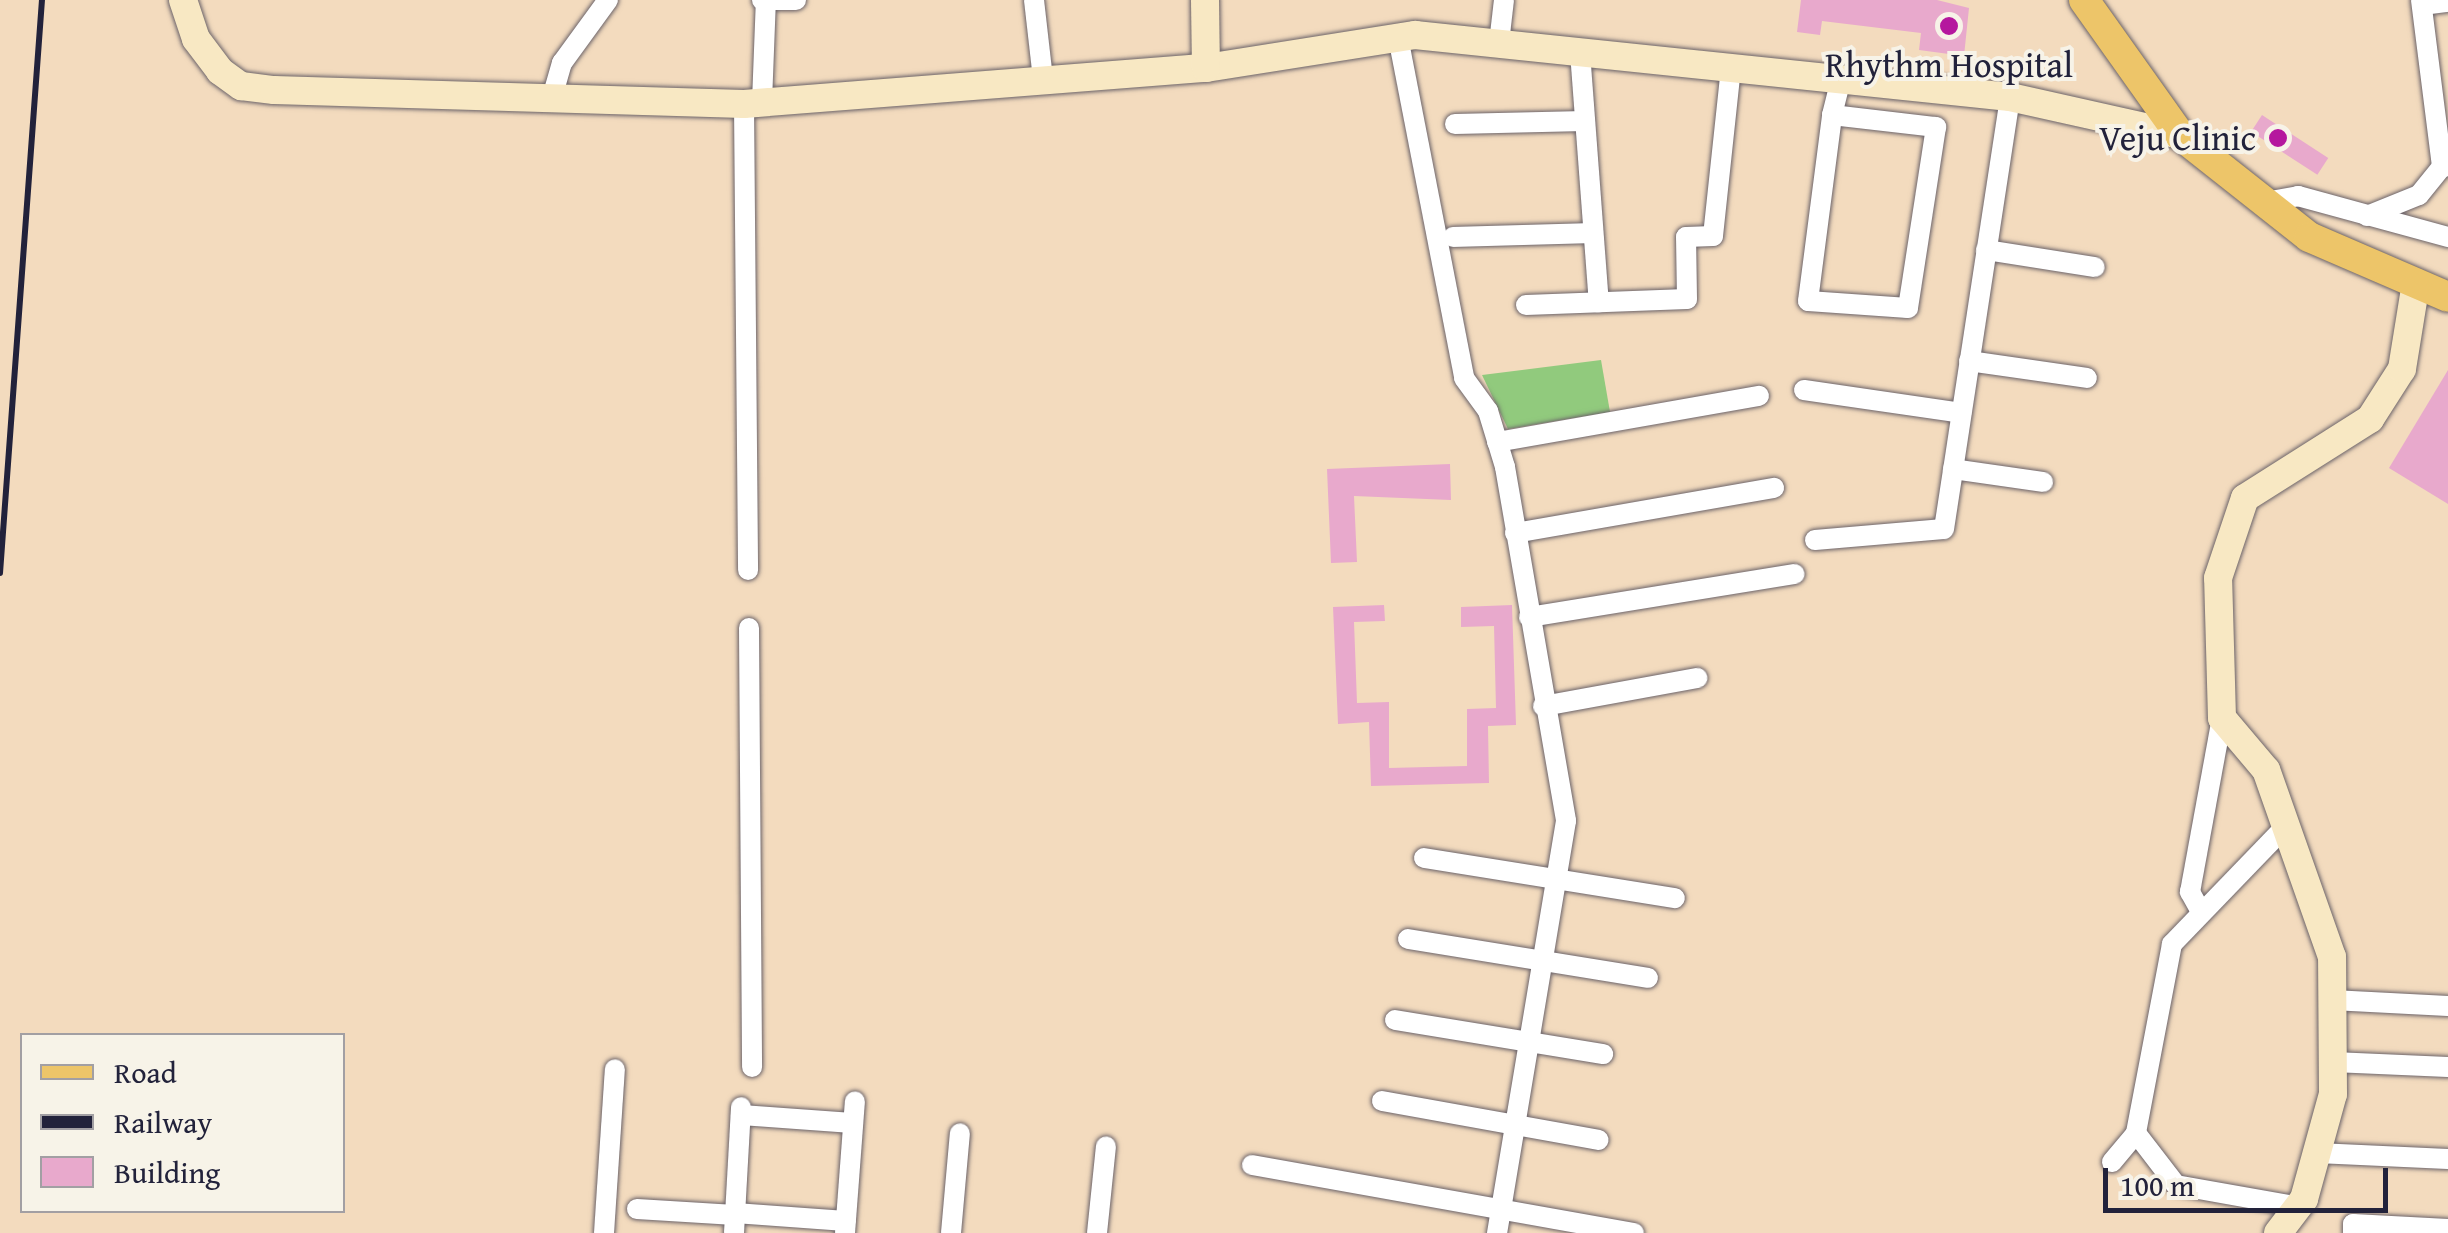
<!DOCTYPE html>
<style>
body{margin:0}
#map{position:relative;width:2448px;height:1233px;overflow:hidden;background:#f3dbbe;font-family:"Gentium Book Plus",serif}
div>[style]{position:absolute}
.green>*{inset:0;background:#91ca7d}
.building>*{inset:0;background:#e8a9cc;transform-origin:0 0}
.roads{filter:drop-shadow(0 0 2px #6b6369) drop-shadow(0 0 2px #6b6369)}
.street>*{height:20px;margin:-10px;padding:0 10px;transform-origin:10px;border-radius:10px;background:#fff}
.secondary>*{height:28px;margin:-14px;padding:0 14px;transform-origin:14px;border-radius:14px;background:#f8e8c3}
.primary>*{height:30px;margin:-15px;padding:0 15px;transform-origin:15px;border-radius:15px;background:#edc569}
.rail>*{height:6px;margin:-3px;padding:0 3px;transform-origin:3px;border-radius:3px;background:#22223b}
.dots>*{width:28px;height:28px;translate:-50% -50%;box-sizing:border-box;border:5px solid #f7f3e8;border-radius:50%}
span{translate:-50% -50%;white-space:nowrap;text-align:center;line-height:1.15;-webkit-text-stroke:8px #f7f3e8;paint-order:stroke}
.poi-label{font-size:35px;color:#22223b}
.right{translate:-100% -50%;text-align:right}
.legend{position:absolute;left:20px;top:1033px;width:325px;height:180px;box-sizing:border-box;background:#f7f3e8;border:2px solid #a29fa3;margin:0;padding:12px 18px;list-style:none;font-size:30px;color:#22223b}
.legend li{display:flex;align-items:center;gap:20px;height:50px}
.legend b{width:50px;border:2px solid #a29fa3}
.scale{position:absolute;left:2103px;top:1168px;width:285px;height:45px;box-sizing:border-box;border:5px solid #22223b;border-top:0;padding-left:12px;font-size:30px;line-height:35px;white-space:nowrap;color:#22223b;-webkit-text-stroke:8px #f7f3e8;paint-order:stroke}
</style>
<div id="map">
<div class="green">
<i style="clip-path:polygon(1601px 360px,1610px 412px,1508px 429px,1482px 375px)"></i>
</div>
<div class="building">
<i style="clip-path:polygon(1801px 0,1937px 0,1969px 8px,1964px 56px,1919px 50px,1921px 33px,1822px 21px,1820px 35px,1797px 32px)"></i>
<i style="left:2262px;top:115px;width:79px;height:20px;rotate:33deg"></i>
<i style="clip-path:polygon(2448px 370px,2448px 504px,2389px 468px)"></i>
<i style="clip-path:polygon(1450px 464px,1451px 500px,1354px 496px,1357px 562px,1331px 563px,1327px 469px)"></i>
<i style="clip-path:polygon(1384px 605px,1385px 621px,1354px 622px,1357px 703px,1389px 702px,1389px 768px,1467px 766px,1467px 709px,1496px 708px,1494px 626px,1461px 627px,1461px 607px,1512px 605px,1516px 725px,1488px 726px,1489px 783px,1371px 786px,1369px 722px,1338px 724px,1333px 607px)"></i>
</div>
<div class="roads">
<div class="street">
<i style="left:762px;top:0;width:34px"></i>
<i style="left:1034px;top:0;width:80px;rotate:83.5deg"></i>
<i style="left:2421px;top:0;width:168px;rotate:82.8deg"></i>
<i style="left:2442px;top:167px;width:6px;rotate:-9deg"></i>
<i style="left:2422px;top:5px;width:26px;rotate:-7deg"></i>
<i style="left:1398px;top:37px;width:347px;rotate:79deg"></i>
<i style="left:1464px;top:378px;width:41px;rotate:54deg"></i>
<i style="left:1488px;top:411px;width:59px;rotate:73.1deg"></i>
<i style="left:1505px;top:467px;width:359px;rotate:80.2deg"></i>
<i style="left:1566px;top:821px;width:418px;rotate:99.5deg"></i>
<i style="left:1499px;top:43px;width:43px;rotate:-83.4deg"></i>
<i style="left:1580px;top:52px;width:251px;rotate:85.7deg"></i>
<i style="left:551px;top:101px;width:40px;rotate:-74deg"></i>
<i style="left:562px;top:63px;width:78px;rotate:-53.9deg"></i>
<i style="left:762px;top:102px;width:102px;rotate:-87.8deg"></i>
<i style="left:744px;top:104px;width:466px;rotate:89.5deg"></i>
<i style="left:1832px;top:115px;width:105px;rotate:6.6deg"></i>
<i style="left:1936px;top:127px;width:183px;rotate:98.8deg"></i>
<i style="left:1908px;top:308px;width:100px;rotate:-176deg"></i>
<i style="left:1808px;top:301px;width:188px;rotate:-82.6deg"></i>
<i style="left:1832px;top:115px;width:37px;rotate:-76deg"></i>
<i style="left:1455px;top:124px;width:130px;rotate:-1.3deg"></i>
<i style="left:2265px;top:202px;width:34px;rotate:-10deg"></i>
<i style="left:2298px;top:196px;width:156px;rotate:15.3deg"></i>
<i style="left:2367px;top:216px;width:56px;rotate:-22deg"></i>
<i style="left:2419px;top:195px;width:36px;rotate:-51deg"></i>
<i style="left:1453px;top:237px;width:140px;rotate:-1.6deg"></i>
<i style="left:1986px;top:250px;width:110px;rotate:8.9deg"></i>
<i style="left:1526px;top:305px;width:161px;rotate:-2.1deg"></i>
<i style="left:1687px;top:299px;width:62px;rotate:-90.9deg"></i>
<i style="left:1686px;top:237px;width:27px;rotate:-2deg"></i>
<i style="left:1713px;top:236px;width:169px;rotate:-83.9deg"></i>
<i style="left:1969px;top:361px;width:119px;rotate:8.2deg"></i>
<i style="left:1804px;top:390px;width:159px;rotate:8.3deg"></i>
<i style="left:1497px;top:442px;width:266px;rotate:-10deg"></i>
<i style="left:1953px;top:469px;width:91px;rotate:8.2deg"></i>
<i style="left:1515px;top:533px;width:263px;rotate:-9.9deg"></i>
<i style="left:1815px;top:540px;width:129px;rotate:-4.9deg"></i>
<i style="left:1944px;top:529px;width:437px;rotate:-81.3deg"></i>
<i style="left:1529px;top:617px;width:269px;rotate:-9.2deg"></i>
<i style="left:749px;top:628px;width:439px;rotate:89.6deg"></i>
<i style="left:1543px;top:706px;width:157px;rotate:-10.3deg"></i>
<i style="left:2285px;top:827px;width:163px;rotate:134deg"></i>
<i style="left:2172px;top:944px;width:192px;rotate:100.8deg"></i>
<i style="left:2136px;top:1133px;width:66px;rotate:52.4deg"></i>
<i style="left:2176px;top:1185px;width:125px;rotate:10.1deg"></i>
<i style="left:1424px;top:858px;width:254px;rotate:9.1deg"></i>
<i style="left:2200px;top:910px;width:21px;rotate:-119deg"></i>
<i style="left:2190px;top:892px;width:177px;rotate:-79.6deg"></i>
<i style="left:1408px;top:939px;width:243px;rotate:9.2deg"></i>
<i style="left:2332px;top:1000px;width:116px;rotate:3deg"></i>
<i style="left:1395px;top:1020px;width:211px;rotate:9.3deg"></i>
<i style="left:2333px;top:1062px;width:115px;rotate:2.5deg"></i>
<i style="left:1382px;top:1101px;width:220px;rotate:10.2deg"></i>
<i style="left:741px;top:1115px;width:112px;rotate:4.1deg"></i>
<i style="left:2317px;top:1153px;width:131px;rotate:2.6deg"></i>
<i style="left:2112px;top:1162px;width:38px;rotate:-50deg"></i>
<i style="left:1252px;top:1165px;width:388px;rotate:10.1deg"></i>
<i style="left:637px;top:1209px;width:98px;rotate:3.5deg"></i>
<i style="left:735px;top:1213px;width:111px;rotate:4.1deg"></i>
<i style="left:604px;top:1233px;width:164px;rotate:-86.2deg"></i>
<i style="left:734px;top:1233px;width:126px;rotate:-86.8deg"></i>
<i style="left:845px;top:1233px;width:132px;rotate:-85.7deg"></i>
<i style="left:951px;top:1233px;width:100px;rotate:-84.9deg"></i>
<i style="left:1097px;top:1233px;width:87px;rotate:-84.1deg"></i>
<i style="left:2353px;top:1233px;width:9px;rotate:-90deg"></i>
<i style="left:2353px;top:1224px;width:95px;rotate:3deg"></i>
</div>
<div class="secondary">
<i style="left:183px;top:0;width:41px;rotate:71.6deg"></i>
<i style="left:196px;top:39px;width:40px;rotate:53deg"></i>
<i style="left:220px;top:71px;width:26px;rotate:36deg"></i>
<i style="left:241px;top:86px;width:33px;rotate:7deg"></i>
<i style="left:274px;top:90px;width:470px;rotate:1.7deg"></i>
<i style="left:744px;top:104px;width:463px;rotate:-4.5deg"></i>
<i style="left:1206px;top:68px;width:212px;rotate:-9deg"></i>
<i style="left:1415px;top:35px;width:598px;rotate:5.95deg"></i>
<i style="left:2010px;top:97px;width:174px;rotate:12.6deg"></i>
<i style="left:1205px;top:0;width:68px;rotate:89.2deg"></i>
<i style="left:2278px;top:1233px;width:43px;rotate:-52.6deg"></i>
<i style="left:2304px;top:1199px;width:109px;rotate:-74.6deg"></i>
<i style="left:2333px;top:1094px;width:137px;rotate:-90.4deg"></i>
<i style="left:2332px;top:957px;width:198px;rotate:-109.4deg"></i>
<i style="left:2266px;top:770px;width:68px;rotate:-130.2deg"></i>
<i style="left:2222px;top:718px;width:140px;rotate:-91.6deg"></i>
<i style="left:2218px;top:578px;width:84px;rotate:-71.4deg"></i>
<i style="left:2245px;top:498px;width:148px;rotate:-32.3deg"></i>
<i style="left:2370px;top:419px;width:59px;rotate:-57.4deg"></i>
<i style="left:2402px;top:369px;width:87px;rotate:-80.8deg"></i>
</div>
<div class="primary">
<i style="left:2084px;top:0;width:166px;rotate:54.6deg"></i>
<i style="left:2180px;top:135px;width:164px;rotate:38.3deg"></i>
<i style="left:2309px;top:237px;width:151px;rotate:23.3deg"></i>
</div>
</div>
<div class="rail">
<i style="left:0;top:573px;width:575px;rotate:-85.81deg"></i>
</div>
<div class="dots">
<i style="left:1949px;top:26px;background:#b5179e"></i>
<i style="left:2278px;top:138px;background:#b5179e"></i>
</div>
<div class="poi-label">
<span style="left:1949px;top:65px">Rhythm Hospital</span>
<span class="right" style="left:2256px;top:138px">Veju Clinic</span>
</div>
<ul class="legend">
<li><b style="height:12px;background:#edc569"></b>Road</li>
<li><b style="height:12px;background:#22223b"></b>Railway</li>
<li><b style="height:28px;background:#e8a9cc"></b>Building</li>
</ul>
<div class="scale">100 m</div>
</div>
